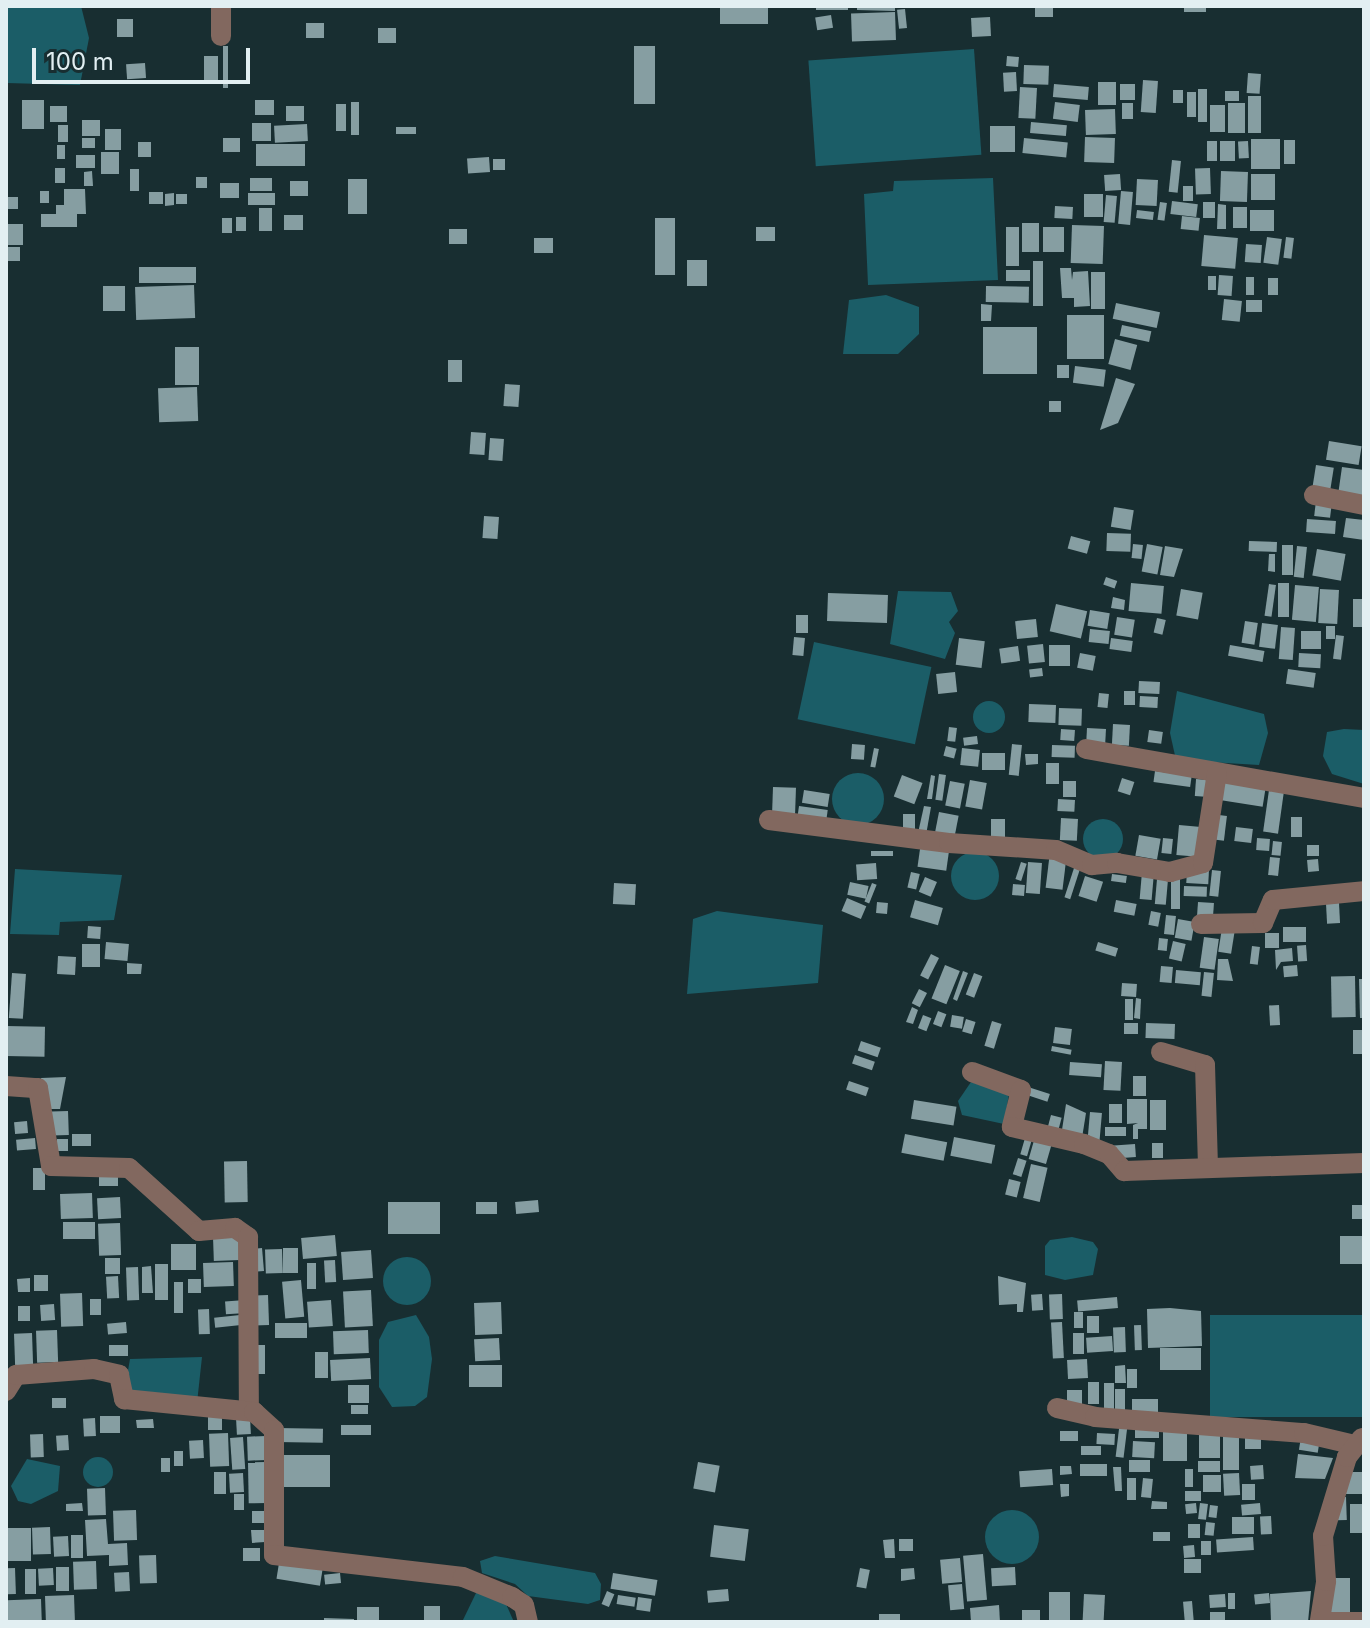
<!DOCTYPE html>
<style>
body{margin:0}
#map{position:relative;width:1370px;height:1628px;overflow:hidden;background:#182e31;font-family:Inter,sans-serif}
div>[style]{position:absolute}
.water>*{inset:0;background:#1b5d67;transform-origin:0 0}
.round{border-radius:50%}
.building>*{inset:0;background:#869ea2;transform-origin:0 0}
.minor>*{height:20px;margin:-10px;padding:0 10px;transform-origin:10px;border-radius:10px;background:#82685f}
span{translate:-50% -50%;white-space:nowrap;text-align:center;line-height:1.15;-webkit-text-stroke:8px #182e31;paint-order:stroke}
.frame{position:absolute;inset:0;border:8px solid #e2eff2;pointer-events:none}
.scale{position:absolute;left:32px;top:48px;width:218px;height:36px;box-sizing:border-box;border:4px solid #e2eff2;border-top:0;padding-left:10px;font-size:24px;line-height:28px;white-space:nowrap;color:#e2eff2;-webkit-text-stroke:6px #182e31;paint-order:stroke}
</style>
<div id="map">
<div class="water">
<i style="clip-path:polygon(6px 6px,81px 6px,89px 38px,80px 85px,6px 83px)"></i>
<i style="left:974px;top:49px;width:106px;height:166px;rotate:86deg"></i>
<i style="clip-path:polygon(993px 178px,998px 280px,868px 285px,864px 194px,893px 191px,894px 181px)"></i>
<i style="clip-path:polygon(886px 295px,919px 307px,919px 334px,898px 354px,843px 354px,849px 300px)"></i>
<i style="clip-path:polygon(898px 591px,951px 592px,958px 611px,949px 622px,955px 633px,945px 659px,890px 644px)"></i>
<i style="left:814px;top:642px;width:120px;height:79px;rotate:12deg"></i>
<i style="clip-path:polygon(1177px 691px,1264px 714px,1268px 733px,1259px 765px,1176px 760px,1170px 733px)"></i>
<i class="round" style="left:973px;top:701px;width:32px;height:32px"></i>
<i style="clip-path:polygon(1344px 729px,1364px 730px,1364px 784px,1332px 774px,1323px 756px,1327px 732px)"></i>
<i class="round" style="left:832px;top:773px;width:52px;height:52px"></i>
<i class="round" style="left:1083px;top:819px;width:40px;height:40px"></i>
<i class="round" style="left:951px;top:852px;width:48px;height:48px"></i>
<i style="clip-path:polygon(15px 869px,122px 875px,114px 920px,60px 922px,59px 935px,10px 934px)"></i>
<i style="clip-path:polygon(717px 911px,823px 925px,818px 983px,687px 994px,693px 919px)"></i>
<i style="clip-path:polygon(971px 1082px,1009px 1094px,1004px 1124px,962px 1115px,958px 1101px)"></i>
<i style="clip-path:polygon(1072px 1237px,1093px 1242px,1098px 1249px,1093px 1275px,1065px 1280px,1045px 1275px,1045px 1246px,1050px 1240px)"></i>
<i class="round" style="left:383px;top:1257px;width:48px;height:48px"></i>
<i style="clip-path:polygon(416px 1315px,429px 1337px,432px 1359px,427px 1397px,415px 1406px,392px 1407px,379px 1387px,379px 1340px,388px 1322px)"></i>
<i style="left:1364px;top:1315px;width:102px;height:154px;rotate:90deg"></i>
<i style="clip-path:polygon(202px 1357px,197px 1403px,131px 1395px,126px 1382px,130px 1359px)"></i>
<i class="round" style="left:83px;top:1457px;width:30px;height:30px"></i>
<i style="clip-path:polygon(27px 1459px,60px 1466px,58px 1491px,31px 1504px,18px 1501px,11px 1486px)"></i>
<i class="round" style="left:985px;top:1510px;width:54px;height:54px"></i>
<i style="clip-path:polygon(495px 1556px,595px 1573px,601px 1584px,600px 1600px,588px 1604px,528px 1596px,515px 1584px,482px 1573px,480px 1561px)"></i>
<i style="clip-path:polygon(477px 1591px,506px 1604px,514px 1622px,462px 1622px)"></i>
</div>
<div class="building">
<i style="left:720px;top:6px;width:48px;height:18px"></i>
<i style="left:816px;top:6px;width:32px;height:4px"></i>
<i style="clip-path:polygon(857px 6px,895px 6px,895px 11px,857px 10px)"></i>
<i style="left:1035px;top:6px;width:18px;height:11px"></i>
<i style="left:1184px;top:6px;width:22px;height:6px"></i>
<i style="left:905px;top:9px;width:19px;height:8px;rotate:84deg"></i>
<i style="left:895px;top:12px;width:28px;height:44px;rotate:88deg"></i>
<i style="left:831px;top:15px;width:13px;height:16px;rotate:81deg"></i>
<i style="left:990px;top:17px;width:19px;height:19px;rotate:87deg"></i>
<i style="left:117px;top:19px;width:16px;height:18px"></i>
<i style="left:306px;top:23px;width:18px;height:15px"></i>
<i style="left:378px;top:28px;width:18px;height:15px"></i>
<i style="left:223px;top:46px;width:5px;height:42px"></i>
<i style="left:634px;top:46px;width:21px;height:58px"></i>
<i style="left:218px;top:56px;width:28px;height:14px;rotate:90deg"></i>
<i style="left:1007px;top:56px;width:12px;height:10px;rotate:5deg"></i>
<i style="left:145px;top:63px;width:15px;height:19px;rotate:86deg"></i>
<i style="left:1024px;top:65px;width:25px;height:19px;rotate:2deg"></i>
<i style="left:1016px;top:72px;width:19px;height:13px;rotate:87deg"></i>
<i style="left:1248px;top:73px;width:13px;height:20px;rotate:4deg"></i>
<i style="left:1143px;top:80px;width:15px;height:32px;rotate:4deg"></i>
<i style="left:1098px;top:82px;width:18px;height:23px"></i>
<i style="left:1054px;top:84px;width:35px;height:13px;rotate:5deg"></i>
<i style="left:1120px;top:84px;width:15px;height:16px"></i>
<i style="left:1020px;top:87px;width:17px;height:31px;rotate:3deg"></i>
<i style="left:1198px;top:89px;width:9px;height:33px"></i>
<i style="left:1173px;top:90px;width:10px;height:13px"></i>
<i style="left:1225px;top:91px;width:14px;height:10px"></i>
<i style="left:1187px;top:92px;width:9px;height:25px"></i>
<i style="left:1248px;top:96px;width:13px;height:37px"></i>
<i style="left:22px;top:100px;width:22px;height:29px"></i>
<i style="left:255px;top:100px;width:19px;height:15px"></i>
<i style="left:351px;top:102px;width:8px;height:33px"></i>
<i style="left:1055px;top:102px;width:25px;height:17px;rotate:7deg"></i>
<i style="left:1122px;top:103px;width:11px;height:16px"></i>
<i style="left:1228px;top:103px;width:17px;height:30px"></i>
<i style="left:336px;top:104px;width:10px;height:27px"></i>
<i style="left:1225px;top:105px;width:27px;height:15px;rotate:90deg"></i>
<i style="left:50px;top:106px;width:17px;height:16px"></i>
<i style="left:286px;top:106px;width:18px;height:15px"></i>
<i style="left:1115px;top:109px;width:25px;height:30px;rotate:88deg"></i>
<i style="left:82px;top:120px;width:18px;height:16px"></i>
<i style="left:1031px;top:122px;width:36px;height:11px;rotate:5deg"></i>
<i style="left:252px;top:123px;width:19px;height:18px"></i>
<i style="left:307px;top:124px;width:17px;height:33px;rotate:87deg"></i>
<i style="left:58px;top:125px;width:10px;height:17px"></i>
<i style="left:990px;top:126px;width:25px;height:26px"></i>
<i style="left:396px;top:127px;width:20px;height:7px"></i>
<i style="left:105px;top:129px;width:16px;height:21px"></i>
<i style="left:1085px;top:137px;width:30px;height:25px;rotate:2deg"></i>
<i style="left:82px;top:138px;width:13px;height:10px"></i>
<i style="left:240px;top:138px;width:14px;height:17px;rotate:90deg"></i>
<i style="left:1024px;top:138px;width:44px;height:15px;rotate:6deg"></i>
<i style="left:1280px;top:139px;width:30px;height:29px;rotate:90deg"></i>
<i style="left:1284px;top:140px;width:11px;height:24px"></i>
<i style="left:1207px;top:141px;width:10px;height:20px"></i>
<i style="left:1220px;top:141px;width:15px;height:20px"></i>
<i style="left:1248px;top:141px;width:17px;height:10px;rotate:87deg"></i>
<i style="left:138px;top:142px;width:13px;height:15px"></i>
<i style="left:305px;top:144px;width:22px;height:49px;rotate:90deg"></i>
<i style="left:57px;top:145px;width:8px;height:14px"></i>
<i style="left:119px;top:152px;width:22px;height:18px;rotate:90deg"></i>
<i style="left:76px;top:155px;width:19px;height:13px"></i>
<i style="left:489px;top:157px;width:15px;height:22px;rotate:86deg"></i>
<i style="left:493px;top:159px;width:12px;height:11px"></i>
<i style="left:1172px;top:160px;width:9px;height:32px;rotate:6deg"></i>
<i style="left:55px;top:168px;width:10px;height:15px"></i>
<i style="left:1210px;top:168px;width:26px;height:15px;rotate:88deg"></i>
<i style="left:130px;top:169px;width:9px;height:22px"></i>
<i style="clip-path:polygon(92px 171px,93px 186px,84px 186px,84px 172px)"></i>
<i style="left:1221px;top:171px;width:27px;height:30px;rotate:2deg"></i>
<i style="left:1120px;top:174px;width:16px;height:16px;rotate:86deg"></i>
<i style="left:1251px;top:174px;width:24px;height:26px"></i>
<i style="left:196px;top:177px;width:11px;height:11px"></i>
<i style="left:250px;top:178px;width:22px;height:13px"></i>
<i style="left:348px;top:179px;width:19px;height:35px"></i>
<i style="left:1137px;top:179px;width:21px;height:26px;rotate:3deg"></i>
<i style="left:290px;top:181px;width:18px;height:15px"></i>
<i style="left:220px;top:183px;width:19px;height:15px"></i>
<i style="left:1183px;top:186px;width:10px;height:15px"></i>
<i style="clip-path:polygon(64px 189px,85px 189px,86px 214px,77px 214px,77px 227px,41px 227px,41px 214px,56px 214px,56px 205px,64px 205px)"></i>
<i style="left:40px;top:191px;width:9px;height:12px"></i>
<i style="left:1121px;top:191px;width:12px;height:33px;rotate:5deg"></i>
<i style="left:149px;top:192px;width:14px;height:12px"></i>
<i style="clip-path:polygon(174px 193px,174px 205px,165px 206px,165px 194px)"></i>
<i style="left:248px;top:193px;width:27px;height:12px"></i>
<i style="left:176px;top:194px;width:11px;height:10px"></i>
<i style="left:1084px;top:194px;width:19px;height:23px"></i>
<i style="left:1106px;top:195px;width:11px;height:27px;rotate:5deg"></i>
<i style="left:18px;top:197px;width:12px;height:12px;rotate:90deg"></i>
<i style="left:1172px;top:201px;width:26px;height:13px;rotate:7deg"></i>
<i style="left:1160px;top:202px;width:7px;height:18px;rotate:8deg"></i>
<i style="left:1203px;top:202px;width:12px;height:16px"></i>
<i style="clip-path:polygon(1218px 204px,1226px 205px,1226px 229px,1217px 229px)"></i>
<i style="left:1055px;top:206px;width:18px;height:12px;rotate:3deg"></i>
<i style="left:1233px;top:207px;width:14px;height:21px"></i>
<i style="left:259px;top:208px;width:13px;height:23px"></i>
<i style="left:1137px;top:210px;width:17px;height:8px;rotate:7deg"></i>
<i style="left:1250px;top:210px;width:24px;height:21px"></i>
<i style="left:284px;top:215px;width:19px;height:15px"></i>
<i style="left:1182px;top:216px;width:18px;height:13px;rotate:6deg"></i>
<i style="left:236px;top:217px;width:10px;height:14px"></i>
<i style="left:222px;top:218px;width:10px;height:15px"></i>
<i style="left:655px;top:218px;width:20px;height:57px"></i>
<i style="left:1022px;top:223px;width:17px;height:29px"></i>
<i style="left:6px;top:224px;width:17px;height:21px"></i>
<i style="left:1072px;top:225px;width:32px;height:38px;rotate:2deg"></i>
<i style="left:756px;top:227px;width:19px;height:14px"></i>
<i style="left:1006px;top:227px;width:13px;height:39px"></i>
<i style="left:1043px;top:227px;width:21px;height:25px"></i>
<i style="left:449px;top:229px;width:18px;height:15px"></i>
<i style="left:1204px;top:235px;width:34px;height:31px;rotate:5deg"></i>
<i style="left:1267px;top:237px;width:15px;height:26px;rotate:8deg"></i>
<i style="left:1286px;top:237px;width:8px;height:21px;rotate:7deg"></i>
<i style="left:534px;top:238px;width:19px;height:15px"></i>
<i style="left:1246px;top:244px;width:16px;height:18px;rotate:4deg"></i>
<i style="left:6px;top:247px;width:14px;height:14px"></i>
<i style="left:687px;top:260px;width:20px;height:26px"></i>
<i style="left:1033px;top:261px;width:10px;height:45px"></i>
<i style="left:196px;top:267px;width:16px;height:57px;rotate:90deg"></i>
<i style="clip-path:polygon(1060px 268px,1071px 268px,1072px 280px,1073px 272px,1088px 271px,1090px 306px,1074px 307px,1074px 298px,1062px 298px)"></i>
<i style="left:1006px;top:270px;width:24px;height:11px"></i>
<i style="left:1091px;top:272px;width:14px;height:37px"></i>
<i style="left:1219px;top:275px;width:14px;height:20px;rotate:4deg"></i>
<i style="left:1208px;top:276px;width:8px;height:14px"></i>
<i style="left:1246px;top:277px;width:8px;height:18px"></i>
<i style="left:1268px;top:278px;width:10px;height:17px"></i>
<i style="left:194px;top:285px;width:33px;height:59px;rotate:88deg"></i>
<i style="left:103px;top:286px;width:22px;height:25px"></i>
<i style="left:986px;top:286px;width:43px;height:16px;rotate:1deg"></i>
<i style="left:1224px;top:299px;width:18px;height:21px;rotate:6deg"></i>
<i style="left:1246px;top:300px;width:16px;height:12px"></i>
<i style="left:1116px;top:303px;width:45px;height:16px;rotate:12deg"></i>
<i style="clip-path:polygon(981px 304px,992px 305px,991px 321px,981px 321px)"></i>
<i style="left:1067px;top:315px;width:37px;height:44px"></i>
<i style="left:1122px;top:325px;width:30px;height:11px;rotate:12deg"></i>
<i style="left:983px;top:327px;width:54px;height:47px"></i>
<i style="left:1115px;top:339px;width:23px;height:26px;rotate:15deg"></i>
<i style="left:175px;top:347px;width:24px;height:38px"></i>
<i style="left:448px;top:360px;width:14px;height:22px"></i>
<i style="left:1069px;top:365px;width:13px;height:12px;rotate:90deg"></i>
<i style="left:1075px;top:366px;width:31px;height:17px;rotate:7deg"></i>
<i style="clip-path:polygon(1116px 378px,1135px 384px,1118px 423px,1100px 430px)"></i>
<i style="left:505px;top:384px;width:15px;height:22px;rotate:4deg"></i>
<i style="left:197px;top:387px;width:34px;height:39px;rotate:88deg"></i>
<i style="left:1049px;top:401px;width:12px;height:11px"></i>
<i style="left:471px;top:432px;width:15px;height:22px;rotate:4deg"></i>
<i style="left:490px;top:438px;width:14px;height:22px;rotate:4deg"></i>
<i style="left:1329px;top:441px;width:33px;height:19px;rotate:9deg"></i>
<i style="left:1316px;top:465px;width:18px;height:24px;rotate:9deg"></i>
<i style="clip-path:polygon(1342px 467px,1364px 470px,1364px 500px,1338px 495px)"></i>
<i style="left:1316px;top:501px;width:16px;height:15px;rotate:7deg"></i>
<i style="left:1114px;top:507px;width:20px;height:20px;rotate:9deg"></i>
<i style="left:484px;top:516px;width:15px;height:22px;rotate:4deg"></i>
<i style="clip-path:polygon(1346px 518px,1364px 520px,1364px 540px,1343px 537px)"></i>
<i style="left:1307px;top:519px;width:29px;height:13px;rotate:4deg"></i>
<i style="left:1107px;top:533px;width:24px;height:18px;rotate:2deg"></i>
<i style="left:1071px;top:536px;width:20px;height:13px;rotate:15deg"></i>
<i style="left:1249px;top:541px;width:28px;height:10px;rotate:2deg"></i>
<i style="left:1133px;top:544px;width:10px;height:14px;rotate:6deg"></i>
<i style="left:1147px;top:544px;width:16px;height:28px;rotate:11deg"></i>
<i style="left:1282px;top:545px;width:11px;height:30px"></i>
<i style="clip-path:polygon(1165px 546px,1183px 549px,1174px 577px,1160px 575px)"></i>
<i style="left:1297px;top:546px;width:10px;height:31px;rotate:6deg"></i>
<i style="left:1317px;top:549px;width:29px;height:27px;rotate:10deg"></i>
<i style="clip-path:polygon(1269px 554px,1275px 554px,1275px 572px,1268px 571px)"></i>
<i style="left:1106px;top:577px;width:12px;height:8px;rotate:20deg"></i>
<i style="left:1131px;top:583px;width:33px;height:28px;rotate:5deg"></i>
<i style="left:1278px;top:583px;width:11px;height:34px"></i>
<i style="left:1269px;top:584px;width:7px;height:32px;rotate:8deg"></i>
<i style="left:1295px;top:585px;width:24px;height:35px;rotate:5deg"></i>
<i style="left:1181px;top:589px;width:22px;height:27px;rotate:10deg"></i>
<i style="left:1320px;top:589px;width:19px;height:34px;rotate:3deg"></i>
<i style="left:828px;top:593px;width:60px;height:28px;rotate:2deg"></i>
<i style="clip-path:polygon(1113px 597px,1125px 600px,1124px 610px,1111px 608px)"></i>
<i style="left:1353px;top:599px;width:11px;height:28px"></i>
<i style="left:1056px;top:604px;width:32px;height:28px;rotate:13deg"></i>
<i style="left:1090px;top:610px;width:20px;height:16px;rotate:9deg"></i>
<i style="left:796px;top:615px;width:12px;height:18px"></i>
<i style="left:1117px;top:617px;width:18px;height:18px;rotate:9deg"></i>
<i style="left:1157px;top:618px;width:9px;height:15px;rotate:13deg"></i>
<i style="left:1036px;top:619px;width:18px;height:21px;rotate:84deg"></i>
<i style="left:1245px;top:621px;width:13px;height:22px;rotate:9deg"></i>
<i style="left:1262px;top:623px;width:16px;height:24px;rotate:7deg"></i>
<i style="left:1326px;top:626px;width:9px;height:13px"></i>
<i style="left:1281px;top:627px;width:14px;height:32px;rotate:4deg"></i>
<i style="left:1090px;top:629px;width:20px;height:13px;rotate:6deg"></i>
<i style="left:1301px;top:631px;width:20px;height:18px"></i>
<i style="left:1336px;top:635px;width:8px;height:24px;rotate:7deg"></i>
<i style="left:794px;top:637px;width:11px;height:18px;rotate:5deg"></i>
<i style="left:959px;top:638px;width:26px;height:27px;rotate:7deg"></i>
<i style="left:1111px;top:638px;width:22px;height:11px;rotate:8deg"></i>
<i style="left:1043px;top:644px;width:18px;height:16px;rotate:84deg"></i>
<i style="left:1049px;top:645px;width:21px;height:21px"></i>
<i style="left:1230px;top:645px;width:35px;height:11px;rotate:10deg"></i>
<i style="left:1018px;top:646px;width:15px;height:19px;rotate:82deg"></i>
<i style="left:1080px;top:653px;width:16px;height:15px;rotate:11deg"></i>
<i style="left:1299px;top:653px;width:22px;height:14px;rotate:3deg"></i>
<i style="left:1042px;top:668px;width:8px;height:13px;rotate:83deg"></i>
<i style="left:1288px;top:669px;width:28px;height:15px;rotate:8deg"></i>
<i style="left:955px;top:672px;width:20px;height:19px;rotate:84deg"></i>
<i style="left:1139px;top:681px;width:21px;height:12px;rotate:3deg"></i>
<i style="left:1135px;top:691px;width:14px;height:11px;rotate:90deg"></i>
<i style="left:1099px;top:693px;width:10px;height:14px;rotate:6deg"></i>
<i style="left:1140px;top:696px;width:18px;height:11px;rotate:3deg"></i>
<i style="left:1029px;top:704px;width:27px;height:18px;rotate:2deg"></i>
<i style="left:1059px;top:708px;width:23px;height:17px;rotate:2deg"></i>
<i style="left:1113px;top:724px;width:17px;height:21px;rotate:3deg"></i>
<i style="left:949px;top:727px;width:8px;height:14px;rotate:7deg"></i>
<i style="left:1087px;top:728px;width:19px;height:19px;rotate:3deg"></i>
<i style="left:1061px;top:729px;width:14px;height:11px;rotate:4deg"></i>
<i style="left:1149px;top:730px;width:14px;height:12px;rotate:8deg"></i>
<i style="left:977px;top:736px;width:8px;height:14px;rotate:83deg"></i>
<i style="left:852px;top:744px;width:13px;height:15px;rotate:4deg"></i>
<i style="left:1012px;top:744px;width:10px;height:31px;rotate:6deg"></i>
<i style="left:1052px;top:745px;width:23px;height:12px;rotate:2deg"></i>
<i style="left:946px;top:746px;width:11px;height:10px;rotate:15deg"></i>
<i style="left:874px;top:748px;width:5px;height:19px;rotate:11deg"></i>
<i style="left:962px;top:748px;width:18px;height:17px;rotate:6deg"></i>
<i style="left:1005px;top:753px;width:17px;height:23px;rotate:90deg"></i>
<i style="clip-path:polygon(1025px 754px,1038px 754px,1038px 764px,1026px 765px)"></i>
<i style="left:1046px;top:763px;width:13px;height:21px"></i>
<i style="left:1155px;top:771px;width:37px;height:11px;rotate:8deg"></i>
<i style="left:939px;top:774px;width:7px;height:26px;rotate:8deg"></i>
<i style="left:902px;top:775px;width:22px;height:23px;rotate:21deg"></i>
<i style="clip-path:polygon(931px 775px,935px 776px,932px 799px,927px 799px)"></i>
<i style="left:1122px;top:778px;width:13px;height:14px;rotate:18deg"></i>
<i style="left:1196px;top:779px;width:14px;height:17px;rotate:4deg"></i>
<i style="left:970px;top:780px;width:17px;height:27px;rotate:10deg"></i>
<i style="left:950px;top:781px;width:15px;height:25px;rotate:11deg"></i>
<i style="left:1063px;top:781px;width:13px;height:16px"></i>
<i style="left:1221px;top:782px;width:45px;height:18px;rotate:9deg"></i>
<i style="left:773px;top:787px;width:23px;height:27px;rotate:2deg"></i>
<i style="left:804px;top:790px;width:26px;height:13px;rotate:9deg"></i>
<i style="left:1269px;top:790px;width:15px;height:42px;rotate:8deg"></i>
<i style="left:1058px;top:799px;width:17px;height:12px;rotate:3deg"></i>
<i style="left:799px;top:806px;width:29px;height:12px;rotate:8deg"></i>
<i style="clip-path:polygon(924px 806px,931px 807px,926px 835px,918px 833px)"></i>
<i style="left:939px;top:812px;width:20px;height:26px;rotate:11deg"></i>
<i style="left:903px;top:814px;width:12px;height:16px"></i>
<i style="left:1219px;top:815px;width:8px;height:25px;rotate:7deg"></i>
<i style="left:1291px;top:817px;width:11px;height:20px"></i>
<i style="left:1061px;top:818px;width:17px;height:22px;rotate:3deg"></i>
<i style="left:991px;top:819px;width:14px;height:19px"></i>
<i style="left:1179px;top:825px;width:25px;height:30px;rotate:5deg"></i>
<i style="left:1236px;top:827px;width:17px;height:14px;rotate:7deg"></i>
<i style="left:1139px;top:835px;width:22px;height:21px;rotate:10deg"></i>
<i style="left:1163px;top:838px;width:10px;height:15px;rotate:6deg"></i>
<i style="left:1257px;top:838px;width:13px;height:12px;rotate:4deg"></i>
<i style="left:1273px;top:841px;width:9px;height:14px;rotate:6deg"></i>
<i style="left:921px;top:842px;width:29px;height:25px;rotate:8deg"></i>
<i style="left:1307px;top:845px;width:12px;height:11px"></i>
<i style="left:893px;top:851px;width:5px;height:22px;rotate:90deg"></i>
<i style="left:1050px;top:852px;width:17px;height:36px;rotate:7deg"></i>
<i style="left:1270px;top:857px;width:10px;height:18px;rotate:6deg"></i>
<i style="left:1318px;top:859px;width:12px;height:11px;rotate:85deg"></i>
<i style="left:1021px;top:862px;width:6px;height:18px;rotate:18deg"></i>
<i style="left:1028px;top:862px;width:14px;height:31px;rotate:4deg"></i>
<i style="left:876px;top:863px;width:16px;height:20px;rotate:86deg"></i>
<i style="left:1075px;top:865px;width:6px;height:34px;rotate:18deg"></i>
<i style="left:1187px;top:869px;width:22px;height:14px;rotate:3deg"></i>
<i style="left:1212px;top:870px;width:9px;height:26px;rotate:6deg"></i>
<i style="left:911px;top:872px;width:9px;height:16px;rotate:13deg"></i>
<i style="left:1142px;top:872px;width:12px;height:27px;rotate:5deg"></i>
<i style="left:1112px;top:874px;width:15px;height:7px;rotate:8deg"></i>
<i style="left:1085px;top:876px;width:19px;height:21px;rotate:18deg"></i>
<i style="left:925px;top:877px;width:13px;height:16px;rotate:23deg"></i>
<i style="left:1171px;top:877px;width:9px;height:32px"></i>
<i style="left:1157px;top:879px;width:11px;height:25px;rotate:5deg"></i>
<i style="left:850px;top:882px;width:19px;height:13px;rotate:12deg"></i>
<i style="left:614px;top:883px;width:22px;height:21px;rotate:3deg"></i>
<i style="left:872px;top:883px;width:5px;height:20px;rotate:22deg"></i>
<i style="left:1013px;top:884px;width:12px;height:11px;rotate:5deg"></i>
<i style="left:1184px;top:886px;width:23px;height:10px;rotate:2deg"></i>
<i style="left:847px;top:898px;width:21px;height:14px;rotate:23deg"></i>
<i style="left:915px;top:900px;width:29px;height:18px;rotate:16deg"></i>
<i style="left:1116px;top:900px;width:21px;height:12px;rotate:11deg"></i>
<i style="left:877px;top:902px;width:11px;height:11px;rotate:5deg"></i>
<i style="left:1198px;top:902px;width:16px;height:15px;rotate:4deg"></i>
<i style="left:1339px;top:903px;width:20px;height:13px;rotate:87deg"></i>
<i style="left:1151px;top:911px;width:10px;height:14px;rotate:11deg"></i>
<i style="left:1166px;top:915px;width:10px;height:19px;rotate:6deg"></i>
<i style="left:1178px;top:919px;width:17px;height:19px;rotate:10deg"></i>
<i style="left:88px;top:926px;width:13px;height:12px;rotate:4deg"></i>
<i style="left:1283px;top:927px;width:23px;height:15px"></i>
<i style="left:1222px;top:928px;width:13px;height:24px;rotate:9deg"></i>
<i style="left:1265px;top:933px;width:14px;height:15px"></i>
<i style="left:1204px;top:937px;width:15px;height:31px;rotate:8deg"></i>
<i style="left:1159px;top:938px;width:9px;height:12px;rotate:6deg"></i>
<i style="left:1173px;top:941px;width:13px;height:18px;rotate:13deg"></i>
<i style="left:106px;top:942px;width:23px;height:17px;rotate:5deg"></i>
<i style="left:1098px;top:942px;width:21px;height:9px;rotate:17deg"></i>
<i style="left:82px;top:944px;width:18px;height:23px"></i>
<i style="left:1306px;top:945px;width:16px;height:9px;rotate:86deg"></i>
<i style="left:1252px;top:946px;width:8px;height:18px;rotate:7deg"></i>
<i style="clip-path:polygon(1292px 948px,1293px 961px,1281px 962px,1276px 970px,1275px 950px)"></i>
<i style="left:931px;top:954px;width:9px;height:24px;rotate:27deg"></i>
<i style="left:58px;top:956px;width:18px;height:18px;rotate:3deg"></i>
<i style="clip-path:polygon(1218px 959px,1228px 959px,1233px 981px,1217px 980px)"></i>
<i style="clip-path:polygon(127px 963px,142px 964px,141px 974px,127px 974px)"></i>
<i style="left:945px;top:965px;width:16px;height:36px;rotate:22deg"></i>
<i style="left:1297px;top:965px;width:11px;height:14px;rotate:85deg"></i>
<i style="left:1161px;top:966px;width:12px;height:16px;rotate:5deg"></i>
<i style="left:1176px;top:970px;width:25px;height:13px;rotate:5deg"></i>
<i style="clip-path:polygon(963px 971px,968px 973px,957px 1001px,953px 999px)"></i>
<i style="left:1204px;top:972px;width:10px;height:24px;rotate:6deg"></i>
<i style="left:12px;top:973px;width:14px;height:45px;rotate:4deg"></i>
<i style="left:974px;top:973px;width:9px;height:23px;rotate:21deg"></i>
<i style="left:1355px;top:976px;width:41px;height:24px;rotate:89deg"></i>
<i style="clip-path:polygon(1359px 979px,1364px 979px,1364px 1018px,1360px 1018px)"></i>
<i style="left:1122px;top:983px;width:15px;height:13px;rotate:4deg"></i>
<i style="left:919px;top:989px;width:9px;height:16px;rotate:27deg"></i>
<i style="clip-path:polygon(1136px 998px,1141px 999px,1140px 1019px,1134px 1018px)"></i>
<i style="left:1125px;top:999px;width:8px;height:21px"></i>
<i style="left:1279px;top:1005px;width:20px;height:10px;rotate:87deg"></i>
<i style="clip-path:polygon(912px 1007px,918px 1010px,913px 1024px,906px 1022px)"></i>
<i style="left:938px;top:1011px;width:9px;height:14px;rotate:21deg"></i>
<i style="left:923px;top:1015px;width:9px;height:14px;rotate:21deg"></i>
<i style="left:952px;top:1015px;width:12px;height:12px;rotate:9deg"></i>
<i style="left:966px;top:1019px;width:10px;height:13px;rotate:17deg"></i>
<i style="left:992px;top:1021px;width:10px;height:26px;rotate:17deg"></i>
<i style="left:1124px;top:1023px;width:14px;height:11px"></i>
<i style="left:1146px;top:1023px;width:29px;height:15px;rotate:2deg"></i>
<i style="left:6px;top:1026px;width:39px;height:30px;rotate:1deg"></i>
<i style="left:1055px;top:1027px;width:17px;height:16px;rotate:7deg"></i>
<i style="left:1353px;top:1030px;width:11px;height:24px"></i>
<i style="left:861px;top:1041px;width:21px;height:10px;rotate:19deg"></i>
<i style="left:1052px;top:1046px;width:20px;height:5px;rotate:11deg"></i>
<i style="left:855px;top:1055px;width:21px;height:9px;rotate:19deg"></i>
<i style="left:1105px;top:1061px;width:17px;height:29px;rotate:3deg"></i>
<i style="left:1070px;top:1062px;width:32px;height:13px;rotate:4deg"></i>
<i style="left:1133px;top:1076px;width:13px;height:20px"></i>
<i style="clip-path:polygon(66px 1077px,60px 1109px,42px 1109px,41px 1078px)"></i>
<i style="left:849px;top:1081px;width:21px;height:9px;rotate:19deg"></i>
<i style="left:1028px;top:1087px;width:23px;height:8px;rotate:18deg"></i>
<i style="clip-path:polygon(1127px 1099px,1147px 1099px,1147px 1129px,1138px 1129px,1138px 1139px,1133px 1139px,1133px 1125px,1138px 1123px,1127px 1124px)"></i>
<i style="left:914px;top:1100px;width:43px;height:19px;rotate:9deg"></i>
<i style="left:1150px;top:1100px;width:16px;height:30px"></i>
<i style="clip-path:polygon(1066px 1104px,1086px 1113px,1082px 1138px,1061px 1136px)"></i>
<i style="left:1109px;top:1104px;width:13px;height:19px"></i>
<i style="left:68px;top:1111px;width:24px;height:25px;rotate:88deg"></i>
<i style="left:1090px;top:1112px;width:12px;height:28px;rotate:5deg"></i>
<i style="left:1051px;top:1115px;width:11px;height:18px;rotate:15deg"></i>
<i style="left:27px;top:1121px;width:12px;height:13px;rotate:85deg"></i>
<i style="left:1126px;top:1127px;width:9px;height:21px;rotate:90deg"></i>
<i style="left:91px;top:1134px;width:12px;height:19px;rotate:90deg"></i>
<i style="left:905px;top:1134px;width:43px;height:19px;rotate:11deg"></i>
<i style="left:954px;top:1137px;width:42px;height:19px;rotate:11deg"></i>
<i style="left:1035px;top:1137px;width:18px;height:23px;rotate:16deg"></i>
<i style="left:35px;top:1138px;width:11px;height:19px;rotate:85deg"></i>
<i style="left:1025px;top:1138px;width:7px;height:17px;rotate:16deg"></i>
<i style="left:57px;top:1139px;width:11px;height:12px"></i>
<i style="left:1152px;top:1143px;width:11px;height:15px"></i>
<i style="left:1135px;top:1144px;width:13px;height:21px;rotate:86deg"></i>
<i style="left:1018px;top:1158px;width:9px;height:17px;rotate:18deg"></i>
<i style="left:247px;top:1161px;width:41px;height:23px;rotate:89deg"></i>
<i style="left:1031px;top:1164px;width:17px;height:35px;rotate:13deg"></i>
<i style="left:33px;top:1168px;width:12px;height:22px"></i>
<i style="left:118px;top:1175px;width:11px;height:19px;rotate:90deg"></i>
<i style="left:1009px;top:1179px;width:12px;height:16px;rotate:14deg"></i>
<i style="left:92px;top:1193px;width:25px;height:32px;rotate:88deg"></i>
<i style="left:120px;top:1197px;width:21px;height:23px;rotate:87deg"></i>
<i style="left:538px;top:1200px;width:12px;height:23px;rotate:85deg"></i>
<i style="left:440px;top:1202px;width:32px;height:52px;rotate:90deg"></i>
<i style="left:476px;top:1202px;width:21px;height:12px"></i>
<i style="left:1352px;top:1205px;width:12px;height:14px"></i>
<i style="left:95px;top:1222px;width:17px;height:32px;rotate:90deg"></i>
<i style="left:120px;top:1223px;width:32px;height:22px;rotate:88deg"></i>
<i style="left:335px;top:1235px;width:21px;height:34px;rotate:85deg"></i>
<i style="left:239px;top:1236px;width:24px;height:26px;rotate:88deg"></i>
<i style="left:1340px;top:1236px;width:24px;height:28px"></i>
<i style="left:171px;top:1244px;width:25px;height:26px"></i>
<i style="left:262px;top:1248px;width:23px;height:12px;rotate:85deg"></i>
<i style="left:283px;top:1248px;width:15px;height:25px"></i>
<i style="left:282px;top:1249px;width:24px;height:17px;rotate:88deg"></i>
<i style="left:371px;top:1250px;width:28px;height:30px;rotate:86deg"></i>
<i style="left:105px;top:1258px;width:15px;height:16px"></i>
<i style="left:335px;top:1260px;width:22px;height:11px;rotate:87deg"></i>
<i style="left:233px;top:1262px;width:24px;height:30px;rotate:88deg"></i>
<i style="left:307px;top:1263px;width:9px;height:26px"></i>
<i style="left:155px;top:1264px;width:13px;height:36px"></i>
<i style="clip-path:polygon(151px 1266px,153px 1293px,142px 1293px,142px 1267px)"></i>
<i style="left:138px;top:1267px;width:33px;height:12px;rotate:88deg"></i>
<i style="left:34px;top:1275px;width:14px;height:16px"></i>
<i style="left:118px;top:1276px;width:22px;height:12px;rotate:87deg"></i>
<i style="clip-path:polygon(998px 1276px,1026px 1283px,1023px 1312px,1017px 1312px,1017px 1304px,999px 1305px)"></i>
<i style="clip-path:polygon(30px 1278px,30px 1292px,18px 1292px,17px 1279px)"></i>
<i style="left:188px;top:1279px;width:13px;height:14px"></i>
<i style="left:301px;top:1280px;width:37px;height:19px;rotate:85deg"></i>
<i style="left:174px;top:1282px;width:9px;height:31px"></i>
<i style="left:371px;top:1290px;width:36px;height:28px;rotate:87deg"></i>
<i style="left:82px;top:1293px;width:33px;height:22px;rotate:88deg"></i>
<i style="left:1042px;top:1294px;width:16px;height:11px;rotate:86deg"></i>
<i style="left:1062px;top:1294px;width:25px;height:13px;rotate:88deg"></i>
<i style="left:268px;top:1295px;width:30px;height:17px;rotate:88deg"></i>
<i style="left:1117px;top:1297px;width:11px;height:40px;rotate:85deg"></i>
<i style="left:101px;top:1299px;width:16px;height:11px;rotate:90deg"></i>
<i style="left:245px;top:1300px;width:13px;height:20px;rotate:86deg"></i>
<i style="left:331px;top:1300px;width:26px;height:24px;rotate:86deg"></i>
<i style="left:501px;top:1302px;width:32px;height:27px;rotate:88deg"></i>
<i style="left:54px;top:1304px;width:16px;height:14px;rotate:86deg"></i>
<i style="left:18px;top:1306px;width:12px;height:15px"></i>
<i style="clip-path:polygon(1170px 1308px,1201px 1311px,1202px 1346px,1148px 1348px,1147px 1309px)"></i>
<i style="left:209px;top:1309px;width:25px;height:11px;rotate:88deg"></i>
<i style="left:1074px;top:1312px;width:9px;height:16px"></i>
<i style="left:240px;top:1315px;width:10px;height:26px;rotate:84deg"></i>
<i style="left:1087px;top:1316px;width:12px;height:17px"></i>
<i style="left:126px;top:1322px;width:11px;height:19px;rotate:85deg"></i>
<i style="left:1062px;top:1322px;width:36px;height:11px;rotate:87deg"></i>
<i style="left:275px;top:1323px;width:32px;height:15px"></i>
<i style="left:1141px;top:1325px;width:25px;height:7px;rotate:88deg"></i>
<i style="left:1125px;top:1327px;width:25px;height:12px;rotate:88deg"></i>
<i style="left:57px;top:1330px;width:32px;height:21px;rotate:88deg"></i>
<i style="left:368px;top:1330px;width:23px;height:35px;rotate:88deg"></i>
<i style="left:32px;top:1333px;width:33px;height:18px;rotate:88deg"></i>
<i style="left:1073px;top:1333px;width:11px;height:21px"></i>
<i style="left:1112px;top:1336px;width:15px;height:26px;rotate:86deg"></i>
<i style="left:499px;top:1338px;width:22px;height:25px;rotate:87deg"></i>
<i style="left:128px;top:1345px;width:11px;height:19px;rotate:90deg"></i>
<i style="left:250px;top:1345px;width:15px;height:29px"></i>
<i style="left:1201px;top:1348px;width:22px;height:41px;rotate:90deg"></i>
<i style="left:315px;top:1352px;width:13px;height:26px"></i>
<i style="left:370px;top:1358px;width:21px;height:40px;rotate:87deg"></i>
<i style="left:1087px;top:1359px;width:19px;height:20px;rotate:87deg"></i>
<i style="left:502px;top:1365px;width:22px;height:33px;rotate:90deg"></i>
<i style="clip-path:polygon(1125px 1365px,1126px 1383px,1115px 1383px,1115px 1366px)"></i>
<i style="left:1127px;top:1369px;width:10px;height:19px"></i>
<i style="left:1088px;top:1382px;width:11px;height:22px"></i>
<i style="left:1104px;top:1383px;width:10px;height:30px"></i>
<i style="left:348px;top:1385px;width:21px;height:18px"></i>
<i style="left:1115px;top:1389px;width:10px;height:23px"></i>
<i style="left:1067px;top:1390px;width:15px;height:17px"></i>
<i style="left:52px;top:1398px;width:14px;height:10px"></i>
<i style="left:1158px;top:1399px;width:14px;height:26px;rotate:90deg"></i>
<i style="left:351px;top:1405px;width:17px;height:9px"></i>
<i style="left:208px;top:1414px;width:14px;height:16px"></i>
<i style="left:120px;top:1416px;width:17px;height:20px;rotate:90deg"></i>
<i style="left:250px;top:1417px;width:17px;height:14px;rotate:87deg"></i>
<i style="left:95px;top:1418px;width:18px;height:12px;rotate:87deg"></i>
<i style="clip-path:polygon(153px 1419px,154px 1428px,137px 1428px,136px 1420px)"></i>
<i style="left:1120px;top:1421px;width:8px;height:36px;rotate:7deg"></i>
<i style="left:1135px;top:1421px;width:24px;height:17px"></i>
<i style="left:1163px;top:1424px;width:24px;height:37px"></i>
<i style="left:371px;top:1425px;width:10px;height:30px;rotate:90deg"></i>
<i style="left:277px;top:1428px;width:46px;height:14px;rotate:1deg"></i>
<i style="left:1220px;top:1430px;width:28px;height:21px;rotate:90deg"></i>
<i style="left:1060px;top:1431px;width:18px;height:10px"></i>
<i style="left:228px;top:1433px;width:33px;height:19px;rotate:88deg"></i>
<i style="left:1097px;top:1433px;width:18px;height:11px;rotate:3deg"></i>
<i style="left:43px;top:1434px;width:23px;height:13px;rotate:88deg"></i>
<i style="left:68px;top:1435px;width:15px;height:12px;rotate:86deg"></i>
<i style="left:1223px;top:1435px;width:16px;height:35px"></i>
<i style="left:266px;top:1436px;width:24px;height:19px;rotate:88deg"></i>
<i style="left:1245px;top:1436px;width:16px;height:13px"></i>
<i style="left:243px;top:1437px;width:32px;height:13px;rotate:86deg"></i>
<i style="left:1301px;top:1437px;width:19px;height:13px;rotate:9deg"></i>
<i style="left:203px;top:1440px;width:18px;height:14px;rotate:87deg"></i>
<i style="left:1133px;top:1441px;width:22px;height:16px;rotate:3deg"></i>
<i style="left:1081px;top:1446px;width:20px;height:9px"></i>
<i style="left:174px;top:1451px;width:9px;height:15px"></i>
<i style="clip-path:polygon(1298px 1454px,1333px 1458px,1325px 1479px,1295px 1478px)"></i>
<i style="left:330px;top:1455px;width:32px;height:48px;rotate:90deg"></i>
<i style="left:161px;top:1458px;width:9px;height:14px"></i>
<i style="left:1150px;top:1460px;width:12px;height:21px;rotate:90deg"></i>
<i style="left:1198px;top:1461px;width:22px;height:11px"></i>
<i style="left:266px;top:1462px;width:41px;height:18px;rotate:89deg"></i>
<i style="left:698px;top:1462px;width:22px;height:27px;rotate:10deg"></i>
<i style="left:1080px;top:1464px;width:27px;height:12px"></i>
<i style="left:1263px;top:1465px;width:14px;height:13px;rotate:86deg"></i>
<i style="clip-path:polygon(1060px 1466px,1071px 1466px,1072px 1474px,1060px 1475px)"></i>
<i style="clip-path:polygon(1113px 1467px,1121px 1467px,1122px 1491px,1115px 1491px)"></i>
<i style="left:1052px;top:1469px;width:16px;height:33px;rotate:86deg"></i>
<i style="left:1185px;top:1469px;width:8px;height:18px"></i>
<i style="left:214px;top:1472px;width:12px;height:22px"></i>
<i style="clip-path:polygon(1350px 1472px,1364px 1472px,1364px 1494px,1345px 1494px)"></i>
<i style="left:243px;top:1473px;width:19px;height:14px;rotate:87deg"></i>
<i style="left:1239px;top:1473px;width:22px;height:16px;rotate:87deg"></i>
<i style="left:1203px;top:1475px;width:18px;height:17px"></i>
<i style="left:1127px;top:1478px;width:9px;height:22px"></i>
<i style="left:1143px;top:1478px;width:10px;height:19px;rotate:6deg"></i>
<i style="clip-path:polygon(1060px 1484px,1069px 1484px,1069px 1496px,1061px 1497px)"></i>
<i style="left:1242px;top:1484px;width:13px;height:16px"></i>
<i style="left:105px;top:1488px;width:27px;height:18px;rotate:88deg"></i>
<i style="left:1185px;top:1491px;width:16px;height:10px"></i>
<i style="left:234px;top:1494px;width:10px;height:16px"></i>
<i style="left:1346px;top:1497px;width:23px;height:10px;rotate:88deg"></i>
<i style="clip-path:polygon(1152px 1501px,1167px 1502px,1167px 1509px,1151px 1509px)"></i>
<i style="clip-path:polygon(82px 1503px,83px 1511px,66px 1511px,66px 1504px)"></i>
<i style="left:1196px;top:1503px;width:10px;height:11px;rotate:84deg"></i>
<i style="left:1200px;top:1503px;width:8px;height:16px;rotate:7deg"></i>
<i style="left:1260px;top:1503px;width:11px;height:19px;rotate:85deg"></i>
<i style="left:1364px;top:1504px;width:29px;height:14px;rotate:90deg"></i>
<i style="left:1210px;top:1505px;width:8px;height:12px;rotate:7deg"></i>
<i style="left:136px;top:1510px;width:30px;height:23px;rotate:88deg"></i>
<i style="left:252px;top:1511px;width:13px;height:12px"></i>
<i style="left:1271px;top:1516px;width:18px;height:11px;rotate:87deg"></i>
<i style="left:1254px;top:1517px;width:17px;height:22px;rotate:90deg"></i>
<i style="clip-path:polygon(106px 1519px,108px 1544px,127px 1543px,128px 1565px,109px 1566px,109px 1555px,87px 1556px,85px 1520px)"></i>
<i style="left:1206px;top:1522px;width:9px;height:13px;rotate:6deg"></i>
<i style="left:1188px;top:1524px;width:12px;height:14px"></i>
<i style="left:714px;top:1525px;width:35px;height:32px;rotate:7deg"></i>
<i style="left:50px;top:1527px;width:27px;height:18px;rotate:88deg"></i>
<i style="left:7px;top:1528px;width:24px;height:33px"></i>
<i style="clip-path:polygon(251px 1530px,265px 1530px,265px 1542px,252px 1543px)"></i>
<i style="left:1153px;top:1532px;width:17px;height:9px"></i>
<i style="left:71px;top:1535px;width:12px;height:23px"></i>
<i style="left:68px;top:1536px;width:20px;height:15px;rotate:87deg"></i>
<i style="left:1253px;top:1537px;width:13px;height:37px;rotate:86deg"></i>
<i style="clip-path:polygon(894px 1539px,895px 1558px,885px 1558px,883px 1540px)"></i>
<i style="left:913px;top:1539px;width:12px;height:14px;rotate:90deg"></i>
<i style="left:1201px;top:1541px;width:10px;height:14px"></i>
<i style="left:1194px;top:1545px;width:12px;height:11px;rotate:85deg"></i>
<i style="left:243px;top:1548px;width:17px;height:13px"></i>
<i style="left:983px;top:1554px;width:46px;height:20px;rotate:85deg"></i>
<i style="left:156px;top:1555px;width:28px;height:17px;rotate:88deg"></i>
<i style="left:960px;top:1558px;width:24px;height:20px;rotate:85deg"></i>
<i style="left:1201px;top:1559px;width:14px;height:17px;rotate:90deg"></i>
<i style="left:96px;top:1561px;width:28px;height:23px;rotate:88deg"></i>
<i style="left:279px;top:1563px;width:44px;height:16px;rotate:9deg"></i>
<i style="left:56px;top:1567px;width:13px;height:24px"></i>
<i style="left:1015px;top:1567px;width:18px;height:24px;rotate:87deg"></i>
<i style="left:15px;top:1568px;width:26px;height:9px;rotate:88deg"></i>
<i style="left:53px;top:1568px;width:17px;height:15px;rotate:87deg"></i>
<i style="left:860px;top:1568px;width:10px;height:19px;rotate:11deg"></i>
<i style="clip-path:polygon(914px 1568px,915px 1579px,901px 1581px,901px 1569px)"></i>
<i style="left:25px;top:1569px;width:11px;height:25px"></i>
<i style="left:129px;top:1572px;width:19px;height:15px;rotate:87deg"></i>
<i style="left:340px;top:1573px;width:10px;height:16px;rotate:84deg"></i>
<i style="left:613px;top:1573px;width:45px;height:16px;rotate:9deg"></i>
<i style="left:1329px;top:1578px;width:21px;height:34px"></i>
<i style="left:962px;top:1584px;width:25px;height:14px;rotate:85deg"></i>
<i style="left:728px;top:1589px;width:12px;height:21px;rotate:85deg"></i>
<i style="left:607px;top:1591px;width:8px;height:14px;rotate:23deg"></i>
<i style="clip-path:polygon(1311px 1591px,1308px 1622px,1271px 1622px,1270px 1594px)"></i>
<i style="left:1049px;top:1592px;width:21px;height:30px"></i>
<i style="left:1228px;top:1593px;width:7px;height:16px"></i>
<i style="left:1269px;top:1593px;width:10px;height:15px;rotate:84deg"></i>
<i style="left:1084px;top:1594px;width:21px;height:28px;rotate:3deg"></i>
<i style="left:1225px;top:1594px;width:13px;height:16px;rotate:86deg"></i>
<i style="left:74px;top:1595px;width:27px;height:29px;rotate:88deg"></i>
<i style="left:618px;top:1595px;width:18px;height:9px;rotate:9deg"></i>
<i style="left:638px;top:1597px;width:14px;height:13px;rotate:8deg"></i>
<i style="left:41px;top:1599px;width:23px;height:34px;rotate:88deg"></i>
<i style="left:1192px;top:1601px;width:21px;height:9px;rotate:85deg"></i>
<i style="clip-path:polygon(999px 1605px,1000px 1622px,971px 1622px,970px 1608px)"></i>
<i style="left:424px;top:1606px;width:16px;height:16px"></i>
<i style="left:357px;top:1607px;width:22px;height:15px"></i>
<i style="left:1040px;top:1610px;width:12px;height:18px;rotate:90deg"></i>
<i style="left:1225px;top:1612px;width:10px;height:15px;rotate:90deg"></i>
<i style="left:900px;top:1614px;width:8px;height:21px;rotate:90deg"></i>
<i style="clip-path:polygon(324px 1618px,354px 1619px,354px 1622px,324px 1622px)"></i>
</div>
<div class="minor">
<i style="left:221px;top:36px;width:30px;rotate:-90deg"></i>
<i style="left:1314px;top:495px;width:51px;rotate:11.3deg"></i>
<i style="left:1086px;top:749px;width:282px;rotate:10deg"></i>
<i style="left:769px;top:820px;width:181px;rotate:7.3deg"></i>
<i style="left:949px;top:843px;width:107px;rotate:3.7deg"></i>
<i style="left:1056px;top:850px;width:39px;rotate:23deg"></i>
<i style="left:1092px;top:865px;width:25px;rotate:-5deg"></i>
<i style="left:1117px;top:863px;width:54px;rotate:9.6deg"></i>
<i style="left:1170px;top:872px;width:34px;rotate:-15deg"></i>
<i style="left:1203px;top:863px;width:91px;rotate:-81.2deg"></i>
<i style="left:1201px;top:924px;width:62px;rotate:-0.9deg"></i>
<i style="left:1263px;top:923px;width:25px;rotate:-67deg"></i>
<i style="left:1273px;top:900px;width:91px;rotate:-5.6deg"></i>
<i style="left:1161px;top:1052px;width:46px;rotate:16.5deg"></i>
<i style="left:1205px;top:1065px;width:103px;rotate:88.3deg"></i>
<i style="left:972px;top:1072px;width:52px;rotate:20.2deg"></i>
<i style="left:1021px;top:1090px;width:38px;rotate:104deg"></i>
<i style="left:1012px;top:1127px;width:74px;rotate:13.3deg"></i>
<i style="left:1084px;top:1144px;width:27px;rotate:22deg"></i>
<i style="left:1109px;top:1154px;width:23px;rotate:49deg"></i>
<i style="left:1124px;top:1171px;width:240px;rotate:-1.9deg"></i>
<i style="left:6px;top:1086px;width:32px;rotate:4deg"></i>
<i style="left:38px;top:1088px;width:79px;rotate:80.5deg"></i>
<i style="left:51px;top:1166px;width:78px;rotate:1.5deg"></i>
<i style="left:129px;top:1168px;width:94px;rotate:42deg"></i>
<i style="left:199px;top:1231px;width:36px;rotate:-5deg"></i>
<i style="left:235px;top:1228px;width:16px;rotate:35deg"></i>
<i style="left:248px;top:1237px;width:173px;rotate:89.7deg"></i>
<i style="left:6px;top:1391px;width:19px;rotate:-58deg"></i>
<i style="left:16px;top:1375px;width:78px;rotate:-4.4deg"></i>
<i style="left:94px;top:1369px;width:26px;rotate:13deg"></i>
<i style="left:119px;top:1375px;width:25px;rotate:78deg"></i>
<i style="left:124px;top:1399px;width:131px;rotate:5.7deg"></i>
<i style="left:254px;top:1412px;width:27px;rotate:42deg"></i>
<i style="left:274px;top:1430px;width:125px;rotate:90deg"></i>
<i style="left:274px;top:1555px;width:190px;rotate:6.6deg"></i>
<i style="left:463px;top:1577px;width:53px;rotate:22.2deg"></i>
<i style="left:512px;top:1597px;width:14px;rotate:34deg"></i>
<i style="left:524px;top:1605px;width:17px;rotate:77deg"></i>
<i style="left:1057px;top:1408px;width:39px;rotate:13deg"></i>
<i style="left:1095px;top:1417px;width:210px;rotate:4.4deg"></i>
<i style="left:1304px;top:1433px;width:52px;rotate:13.2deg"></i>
<i style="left:1320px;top:1620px;width:39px;rotate:-81deg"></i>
<i style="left:1326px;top:1581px;width:45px;rotate:-93.8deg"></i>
<i style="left:1323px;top:1536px;width:83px;rotate:-73.1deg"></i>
<i style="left:1347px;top:1457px;width:24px;rotate:-52deg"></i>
<i style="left:1320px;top:1622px;width:44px"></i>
</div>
<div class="frame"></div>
<div class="scale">100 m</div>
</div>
